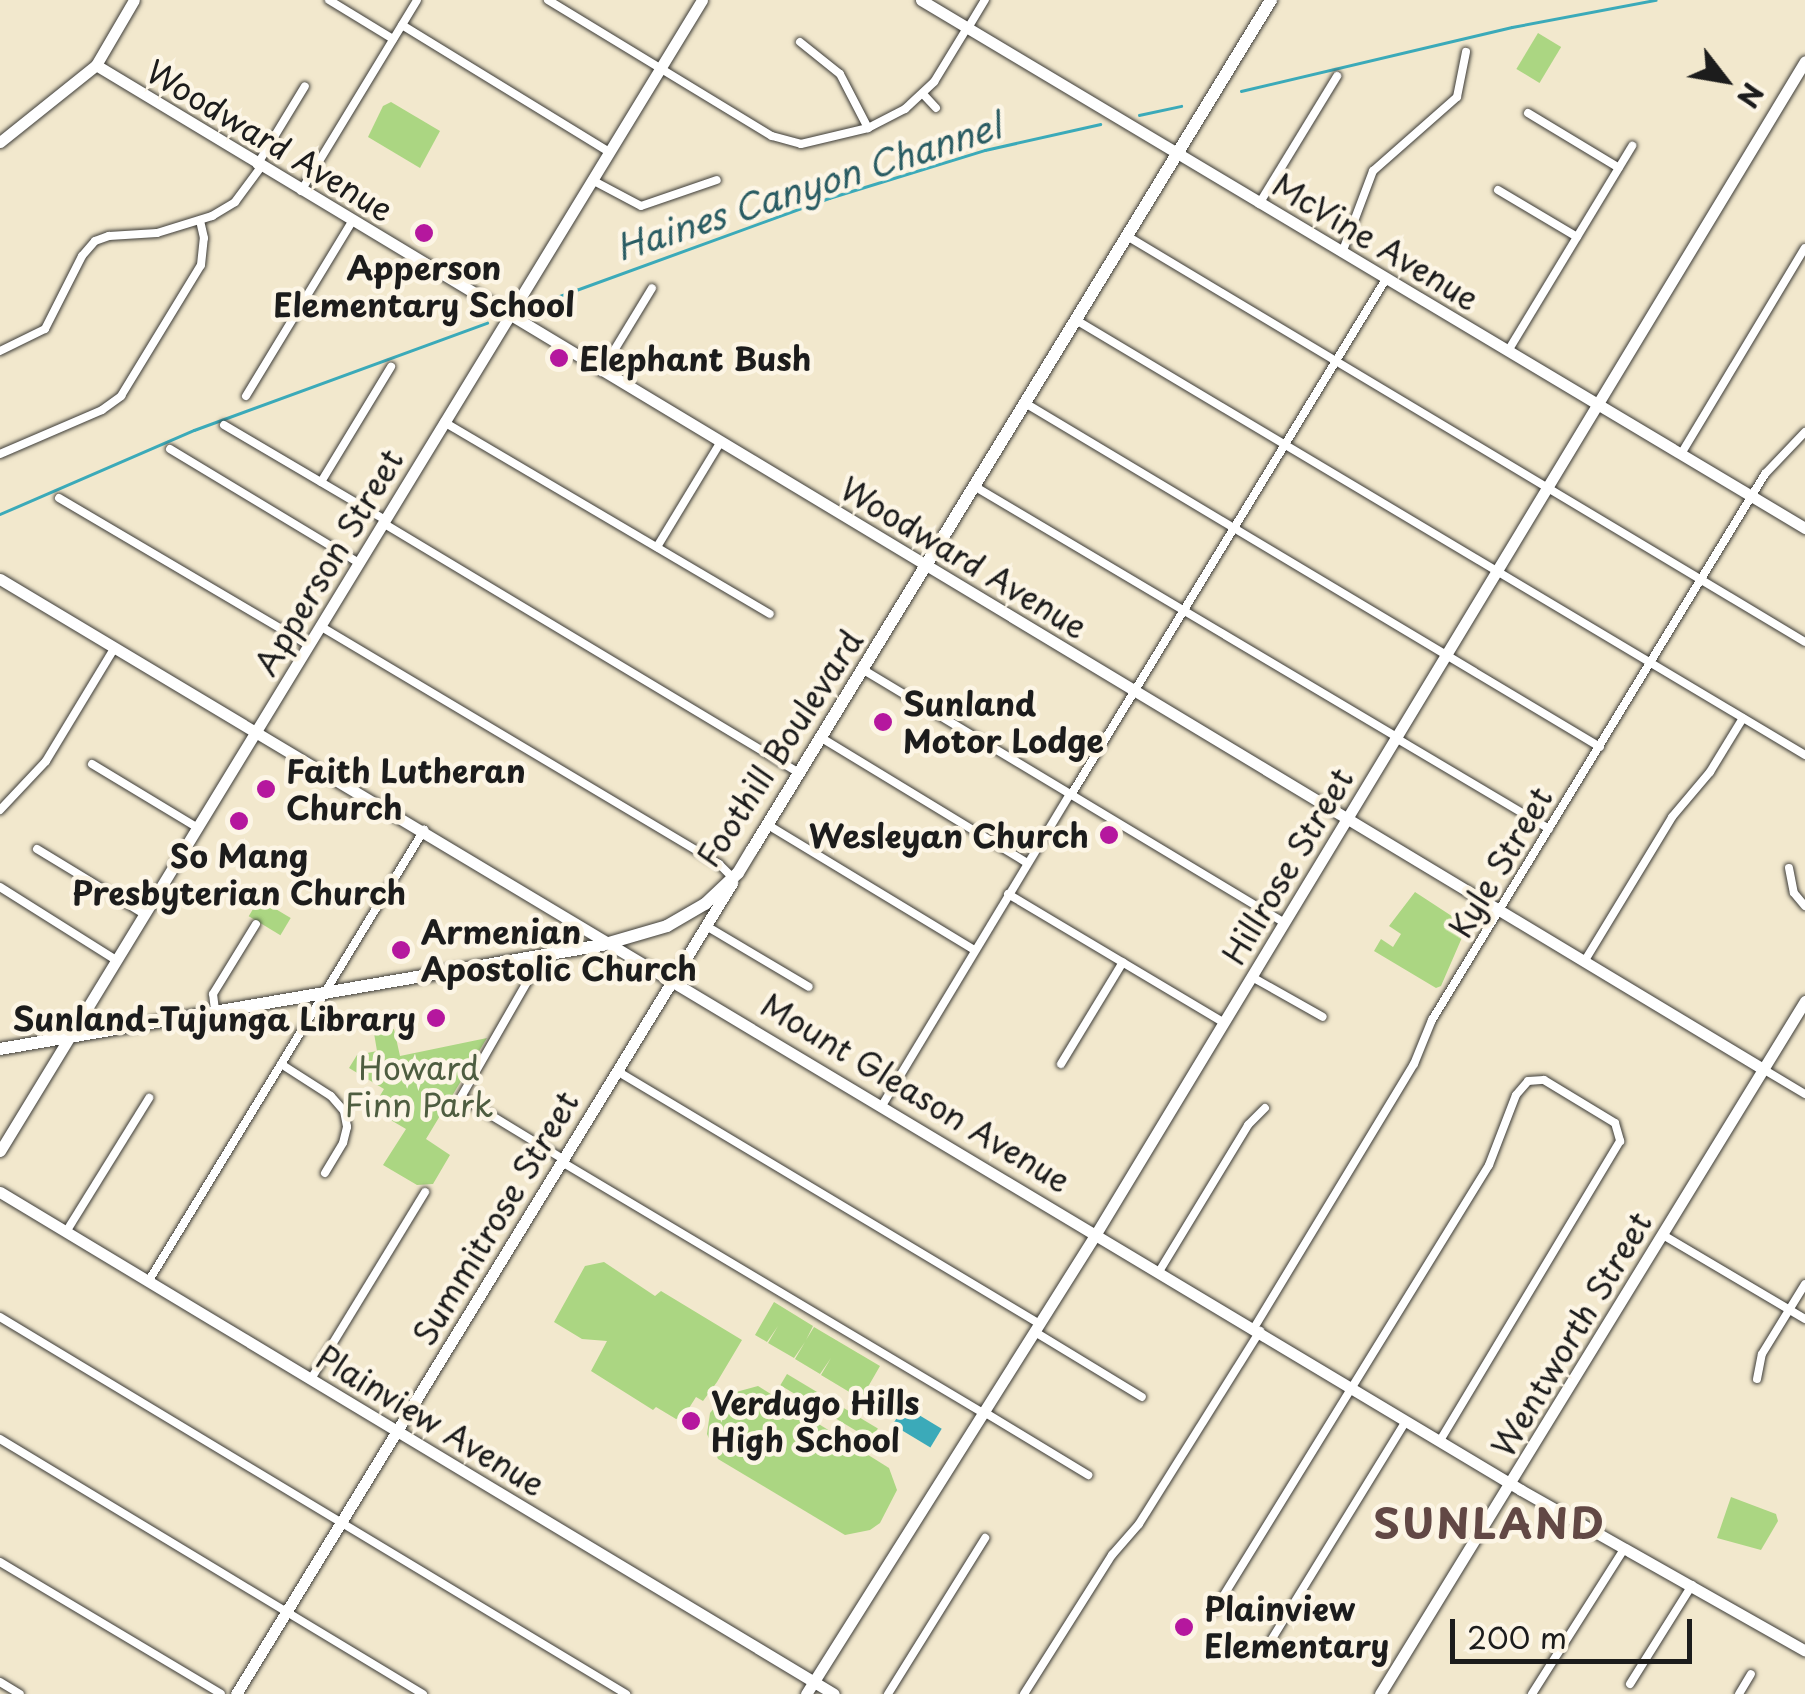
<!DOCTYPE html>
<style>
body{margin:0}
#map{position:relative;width:1805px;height:1694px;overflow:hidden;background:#f2e8cd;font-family:"Playpen Sans",sans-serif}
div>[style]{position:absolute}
.green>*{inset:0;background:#abd682;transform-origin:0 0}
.water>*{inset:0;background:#3baab9;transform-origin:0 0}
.stream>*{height:2.5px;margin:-1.25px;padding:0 1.25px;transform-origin:1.25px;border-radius:1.25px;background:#3baab9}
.roads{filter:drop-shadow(0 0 2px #3c3b37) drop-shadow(0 0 2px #3c3b37)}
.street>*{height:8px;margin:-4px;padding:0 4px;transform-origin:4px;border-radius:4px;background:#fff}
.secondary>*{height:11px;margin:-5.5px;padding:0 5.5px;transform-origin:5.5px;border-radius:5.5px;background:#fff}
.primary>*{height:12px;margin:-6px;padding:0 6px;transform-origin:6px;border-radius:6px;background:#fff}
.dots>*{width:28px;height:28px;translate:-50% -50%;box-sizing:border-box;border:5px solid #fcf5e5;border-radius:50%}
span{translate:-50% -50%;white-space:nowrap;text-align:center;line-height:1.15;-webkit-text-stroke:9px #fcf5e5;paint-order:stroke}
.street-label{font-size:32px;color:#1c1c1c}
.poi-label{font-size:32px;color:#1c1c1c;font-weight:700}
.left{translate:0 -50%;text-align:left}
.right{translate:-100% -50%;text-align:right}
.park-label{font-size:32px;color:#4e5d40}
.water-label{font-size:35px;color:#2a5c63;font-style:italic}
.district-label{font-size:42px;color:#624845;font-weight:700;letter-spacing:2.5px}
.north{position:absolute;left:1675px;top:30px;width:100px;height:100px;-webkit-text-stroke:8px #fcf5e5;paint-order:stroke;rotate:121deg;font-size:28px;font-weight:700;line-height:40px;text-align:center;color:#1c1c1c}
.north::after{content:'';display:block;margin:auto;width:35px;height:45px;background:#1c1c1c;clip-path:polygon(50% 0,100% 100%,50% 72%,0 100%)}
.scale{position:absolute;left:1450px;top:1619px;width:242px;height:45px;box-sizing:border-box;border:5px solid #1c1c1c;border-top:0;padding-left:12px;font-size:30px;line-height:35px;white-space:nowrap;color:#1c1c1c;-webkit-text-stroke:8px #fcf5e5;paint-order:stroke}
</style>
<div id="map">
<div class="green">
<i style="left:1538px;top:33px;width:27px;height:42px;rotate:31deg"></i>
<i style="clip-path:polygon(391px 102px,440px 131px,420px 168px,368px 137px,383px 106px)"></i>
<i style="clip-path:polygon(1415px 892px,1467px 926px,1441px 986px,1436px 988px,1374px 951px,1381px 939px,1393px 947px,1401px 934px,1389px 926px)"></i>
<i style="left:259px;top:899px;width:37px;height:20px;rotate:31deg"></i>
<i style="clip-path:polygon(394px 1029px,400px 1056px,487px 1038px,426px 1139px,450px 1155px,433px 1184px,417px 1185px,383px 1165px,406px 1129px,372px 1109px,384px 1089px,349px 1068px,357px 1055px,377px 1051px,374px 1033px)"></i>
<i style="clip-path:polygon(604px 1262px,655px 1296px,661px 1291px,742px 1340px,717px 1382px,703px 1401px,696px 1397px,684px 1416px,676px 1419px,656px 1407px,653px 1410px,591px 1371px,607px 1341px,582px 1339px,554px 1322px,585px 1266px)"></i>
<i style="clip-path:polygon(774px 1302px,813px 1326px,806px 1340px,814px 1327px,880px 1366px,861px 1399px,821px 1375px,831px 1358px,820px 1374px,795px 1359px,805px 1342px,794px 1358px,768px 1343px,778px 1326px,767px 1342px,755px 1335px)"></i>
<i style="left:787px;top:1374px;width:106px;height:13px;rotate:31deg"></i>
<i style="clip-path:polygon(758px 1386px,889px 1468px,897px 1490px,880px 1523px,870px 1530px,845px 1535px,718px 1459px,707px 1434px,710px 1413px,725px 1395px)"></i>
<i style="clip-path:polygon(1731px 1497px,1776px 1514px,1778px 1521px,1761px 1550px,1717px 1538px)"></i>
</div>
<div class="water">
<i style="left:904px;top:1406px;width:44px;height:22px;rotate:31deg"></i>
</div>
<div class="stream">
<i style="left:1241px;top:91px;width:278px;rotate:-13.3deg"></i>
<i style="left:1512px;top:27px;width:146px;rotate:-10.7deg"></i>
<i style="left:1139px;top:115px;width:43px;rotate:-12.1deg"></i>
<i style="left:535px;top:305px;width:313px;rotate:-20deg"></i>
<i style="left:829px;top:198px;width:163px;rotate:-17.1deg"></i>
<i style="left:985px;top:150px;width:118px;rotate:-12.7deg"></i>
<i style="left:0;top:514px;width:211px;rotate:-23.4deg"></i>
<i style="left:194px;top:430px;width:312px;rotate:-20.1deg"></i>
</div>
<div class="roads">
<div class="street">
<i style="left:329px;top:0;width:75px;rotate:31.4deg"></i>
<i style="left:548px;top:0;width:262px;rotate:31.3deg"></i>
<i style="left:772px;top:136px;width:30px;rotate:15deg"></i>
<i style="left:801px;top:144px;width:69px;rotate:-13.4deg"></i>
<i style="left:868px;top:128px;width:42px;rotate:-27.2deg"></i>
<i style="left:905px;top:109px;width:40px;rotate:-43deg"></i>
<i style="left:934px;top:82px;width:63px;rotate:-58.6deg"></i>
<i style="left:402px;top:25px;width:243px;rotate:31.5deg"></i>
<i style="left:968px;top:28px;width:33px;rotate:-59deg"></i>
<i style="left:800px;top:42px;width:51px;rotate:38.7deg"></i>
<i style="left:840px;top:74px;width:61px;rotate:62.6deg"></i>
<i style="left:923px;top:94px;width:19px;rotate:47deg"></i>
<i style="left:1528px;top:113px;width:106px;rotate:31.1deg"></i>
<i style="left:257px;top:165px;width:92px;rotate:-58.7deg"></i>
<i style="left:592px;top:180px;width:55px;rotate:28deg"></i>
<i style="left:641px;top:206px;width:80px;rotate:-18.9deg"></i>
<i style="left:1498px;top:190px;width:92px;rotate:30.7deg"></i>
<i style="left:301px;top:191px;width:223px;rotate:-58.7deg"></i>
<i style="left:1259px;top:204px;width:150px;rotate:-58.6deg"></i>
<i style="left:1127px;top:236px;width:790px;rotate:30.91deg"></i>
<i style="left:1342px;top:253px;width:88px;rotate:-69.3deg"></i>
<i style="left:1373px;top:171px;width:112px;rotate:-41.4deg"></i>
<i style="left:1457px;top:97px;width:46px;rotate:-78.7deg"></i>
<i style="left:1076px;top:320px;width:849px;rotate:30.82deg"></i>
<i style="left:0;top:351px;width:50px;rotate:-26.1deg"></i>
<i style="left:45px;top:329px;width:82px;rotate:-63.1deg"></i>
<i style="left:82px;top:256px;width:20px;rotate:-49deg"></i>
<i style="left:95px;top:241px;width:15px;rotate:-20deg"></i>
<i style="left:109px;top:236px;width:48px;rotate:-3.6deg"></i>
<i style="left:157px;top:233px;width:58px;rotate:-17.2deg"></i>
<i style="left:212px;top:216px;width:27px;rotate:-31deg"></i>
<i style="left:235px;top:202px;width:44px;rotate:-53.4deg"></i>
<i style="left:1508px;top:351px;width:240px;rotate:-58.8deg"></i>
<i style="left:601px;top:372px;width:98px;rotate:-58.7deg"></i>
<i style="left:246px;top:396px;width:204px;rotate:-58.7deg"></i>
<i style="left:1025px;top:403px;width:670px;rotate:30.89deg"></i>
<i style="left:444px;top:422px;width:378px;rotate:30.5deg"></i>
<i style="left:224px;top:425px;width:187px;rotate:30.5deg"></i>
<i style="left:170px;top:449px;width:221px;rotate:31.1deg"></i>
<i style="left:0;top:454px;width:111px;rotate:-23.3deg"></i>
<i style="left:102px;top:410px;width:24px;rotate:-36deg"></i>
<i style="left:121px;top:396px;width:153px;rotate:-58.6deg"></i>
<i style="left:201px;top:265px;width:27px;rotate:-84deg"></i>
<i style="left:204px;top:238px;width:18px;rotate:-103deg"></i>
<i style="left:1681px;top:454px;width:240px;rotate:-59deg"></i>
<i style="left:321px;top:482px;width:135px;rotate:-58.7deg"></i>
<i style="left:974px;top:486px;width:491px;rotate:30.7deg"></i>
<i style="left:59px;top:498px;width:290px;rotate:30.5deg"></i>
<i style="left:383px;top:523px;width:485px;rotate:31deg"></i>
<i style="left:657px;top:547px;width:122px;rotate:-58.8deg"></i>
<i style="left:320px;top:626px;width:465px;rotate:30.8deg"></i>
<i style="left:719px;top:864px;width:20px;rotate:45deg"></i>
<i style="left:862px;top:669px;width:493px;rotate:31deg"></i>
<i style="left:820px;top:737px;width:242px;rotate:31.3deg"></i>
<i style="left:1396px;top:738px;width:178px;rotate:30.7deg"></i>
<i style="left:92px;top:764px;width:124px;rotate:31.1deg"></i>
<i style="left:1071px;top:795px;width:605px;rotate:-58.6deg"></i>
<i style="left:0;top:810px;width:67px;rotate:-46.8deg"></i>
<i style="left:46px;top:761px;width:133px;rotate:-58.8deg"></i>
<i style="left:768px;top:825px;width:241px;rotate:31.2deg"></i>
<i style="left:37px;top:849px;width:125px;rotate:31.3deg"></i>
<i style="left:1789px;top:868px;width:25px;rotate:79deg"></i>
<i style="left:1794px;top:893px;width:17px;rotate:50deg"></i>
<i style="left:0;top:887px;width:137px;rotate:32.2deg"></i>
<i style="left:1008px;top:894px;width:252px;rotate:30.8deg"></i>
<i style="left:708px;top:927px;width:117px;rotate:30.7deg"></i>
<i style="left:529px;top:958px;width:19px;rotate:87deg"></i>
<i style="left:530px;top:977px;width:138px;rotate:119.9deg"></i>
<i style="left:461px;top:1097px;width:119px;rotate:31.3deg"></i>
<i style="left:1584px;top:962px;width:170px;rotate:-58.7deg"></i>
<i style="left:1672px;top:817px;width:59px;rotate:-49.8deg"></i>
<i style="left:1710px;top:772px;width:63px;rotate:-58.6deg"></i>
<i style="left:1252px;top:977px;width:81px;rotate:29.4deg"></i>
<i style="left:215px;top:1010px;width:16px;rotate:-97deg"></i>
<i style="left:213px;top:994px;width:82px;rotate:-58.4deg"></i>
<i style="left:281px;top:1064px;width:59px;rotate:32.6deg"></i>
<i style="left:331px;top:1096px;width:20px;rotate:49deg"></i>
<i style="left:344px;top:1111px;width:16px;rotate:79deg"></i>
<i style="left:347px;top:1127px;width:16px;rotate:104deg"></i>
<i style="left:343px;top:1143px;width:35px;rotate:121deg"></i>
<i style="left:1061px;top:1064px;width:119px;rotate:-58.7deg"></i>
<i style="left:1763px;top:1069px;width:49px;rotate:30.8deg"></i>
<i style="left:617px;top:1071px;width:492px;rotate:30.9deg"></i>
<i style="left:883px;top:1104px;width:362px;rotate:-58.9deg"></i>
<i style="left:562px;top:1162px;width:490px;rotate:30.8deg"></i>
<i style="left:66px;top:1232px;width:158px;rotate:-58.2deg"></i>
<i style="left:1663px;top:1235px;width:165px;rotate:30.6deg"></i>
<i style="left:1160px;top:1270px;width:170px;rotate:-58.7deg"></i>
<i style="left:1248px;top:1125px;width:24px;rotate:-45deg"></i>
<i style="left:148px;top:1282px;width:530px;rotate:-58.59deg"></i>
<i style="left:0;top:1317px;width:731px;rotate:31.06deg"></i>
<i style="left:1254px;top:1328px;width:309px;rotate:-58.8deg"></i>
<i style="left:1414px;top:1064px;width:48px;rotate:-67.8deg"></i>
<i style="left:1432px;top:1020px;width:640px;rotate:-58.62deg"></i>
<i style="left:1765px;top:474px;width:58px;rotate:-46.4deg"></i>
<i style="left:1035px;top:1332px;width:125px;rotate:31.3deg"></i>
<i style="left:311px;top:1379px;width:219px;rotate:-58.6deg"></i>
<i style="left:1757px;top:1379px;width:25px;rotate:-79deg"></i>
<i style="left:1762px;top:1354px;width:82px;rotate:-58.4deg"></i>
<i style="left:984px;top:1412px;width:122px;rotate:31.2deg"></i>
<i style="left:0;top:1439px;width:494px;rotate:31.1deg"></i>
<i style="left:0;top:1562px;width:257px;rotate:30.8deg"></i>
<i style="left:1214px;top:1611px;width:524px;rotate:-58.34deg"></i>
<i style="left:1489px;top:1165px;width:75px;rotate:-68.9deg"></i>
<i style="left:1516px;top:1095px;width:18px;rotate:-49deg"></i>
<i style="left:1528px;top:1081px;width:16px;rotate:-4deg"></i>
<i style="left:1544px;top:1080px;width:83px;rotate:31.2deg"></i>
<i style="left:1615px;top:1123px;width:19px;rotate:74deg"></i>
<i style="left:1620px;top:1141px;width:350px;rotate:121deg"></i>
<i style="left:1270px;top:1642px;width:259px;rotate:-58.4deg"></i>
<i style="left:0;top:1682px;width:23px;rotate:31deg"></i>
<i style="left:1630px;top:1684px;width:117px;rotate:-57.9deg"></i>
<i style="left:888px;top:1694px;width:184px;rotate:-58.1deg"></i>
<i style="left:1024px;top:1694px;width:165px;rotate:-57.7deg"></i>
<i style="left:1112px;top:1555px;width:41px;rotate:-48.9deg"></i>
<i style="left:1139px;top:1524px;width:228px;rotate:-57.9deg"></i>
<i style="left:1532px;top:1694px;width:172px;rotate:-57.6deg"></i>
<i style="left:1739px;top:1694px;width:23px;rotate:-59deg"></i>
</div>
<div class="secondary">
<i style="left:921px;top:0;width:1030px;rotate:30.85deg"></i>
<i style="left:96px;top:65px;width:1946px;rotate:31.06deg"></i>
<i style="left:0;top:142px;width:123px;rotate:-38.7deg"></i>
<i style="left:96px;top:65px;width:75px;rotate:-59.7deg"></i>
<i style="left:0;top:579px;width:1773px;rotate:30.92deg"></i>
<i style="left:1521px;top:1490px;width:326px;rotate:29.5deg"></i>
<i style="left:0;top:1151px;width:1348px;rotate:-58.62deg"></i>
<i style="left:0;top:1192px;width:973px;rotate:31.04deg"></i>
<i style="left:236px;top:1694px;width:951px;rotate:-58.55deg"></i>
<i style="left:806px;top:1694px;width:546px;rotate:-57.79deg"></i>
<i style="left:1097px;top:1232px;width:1368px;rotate:-58.84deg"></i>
<i style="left:1380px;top:1694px;width:813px;rotate:-58.48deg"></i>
</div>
<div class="primary">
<i style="left:0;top:1049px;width:611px;rotate:-9.8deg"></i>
<i style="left:602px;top:945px;width:68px;rotate:-16.3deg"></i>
<i style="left:667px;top:926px;width:44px;rotate:-30.1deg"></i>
<i style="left:705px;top:904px;width:45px;rotate:-43.2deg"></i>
<i style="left:738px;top:873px;width:27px;rotate:-59deg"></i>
<i style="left:752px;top:850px;width:996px;rotate:-58.59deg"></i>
</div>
</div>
<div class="dots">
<i style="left:424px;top:233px;background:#b5179e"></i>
<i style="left:559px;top:358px;background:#b5179e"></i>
<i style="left:883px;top:722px;background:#b5179e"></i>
<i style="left:266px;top:789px;background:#b5179e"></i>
<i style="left:239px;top:821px;background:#b5179e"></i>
<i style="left:1109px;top:835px;background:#b5179e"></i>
<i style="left:401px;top:950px;background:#b5179e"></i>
<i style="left:436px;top:1018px;background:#b5179e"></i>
<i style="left:691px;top:1421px;background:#b5179e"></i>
<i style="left:1184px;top:1627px;background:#b5179e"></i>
</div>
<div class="street-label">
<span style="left:270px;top:140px;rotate:31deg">Woodward Avenue</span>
<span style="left:1376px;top:241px;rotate:31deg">McVine Avenue</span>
<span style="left:964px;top:557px;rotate:31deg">Woodward Avenue</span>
<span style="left:328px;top:562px;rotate:-59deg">Apperson Street</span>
<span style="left:779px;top:748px;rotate:-57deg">Foothill Boulevard</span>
<span style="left:1500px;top:862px;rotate:-59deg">Kyle Street</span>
<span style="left:1287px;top:866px;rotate:-59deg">Hillrose Street</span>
<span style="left:916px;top:1092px;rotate:31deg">Mount Gleason Avenue</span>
<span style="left:495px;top:1218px;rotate:-59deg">Summitrose Street</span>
<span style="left:1571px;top:1334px;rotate:-59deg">Wentworth Street</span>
<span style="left:431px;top:1420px;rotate:31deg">Plainview Avenue</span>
</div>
<div class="poi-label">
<span style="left:424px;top:286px">Apperson<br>Elementary School</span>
<span class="left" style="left:579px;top:358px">Elephant Bush</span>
<span class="left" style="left:903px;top:722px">Sunland<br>Motor Lodge</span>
<span class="left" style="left:286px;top:789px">Faith Lutheran<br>Church</span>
<span class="right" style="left:1089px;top:835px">Wesleyan Church</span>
<span style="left:239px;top:874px">So Mang<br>Presbyterian Church</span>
<span class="left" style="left:421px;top:950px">Armenian<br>Apostolic Church</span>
<span class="right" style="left:416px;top:1018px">Sunland-Tujunga Library</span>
<span class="left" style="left:711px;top:1421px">Verdugo Hills<br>High School</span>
<span class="left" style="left:1204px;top:1627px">Plainview<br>Elementary</span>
</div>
<div class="park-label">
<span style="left:419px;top:1086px">Howard<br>Finn Park</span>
</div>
<div class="water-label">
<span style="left:808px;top:186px;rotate:-18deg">Haines Canyon Channel</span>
</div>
<div class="district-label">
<span style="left:1490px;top:1522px">SUNLAND</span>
</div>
<div class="north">N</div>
<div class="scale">200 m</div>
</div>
